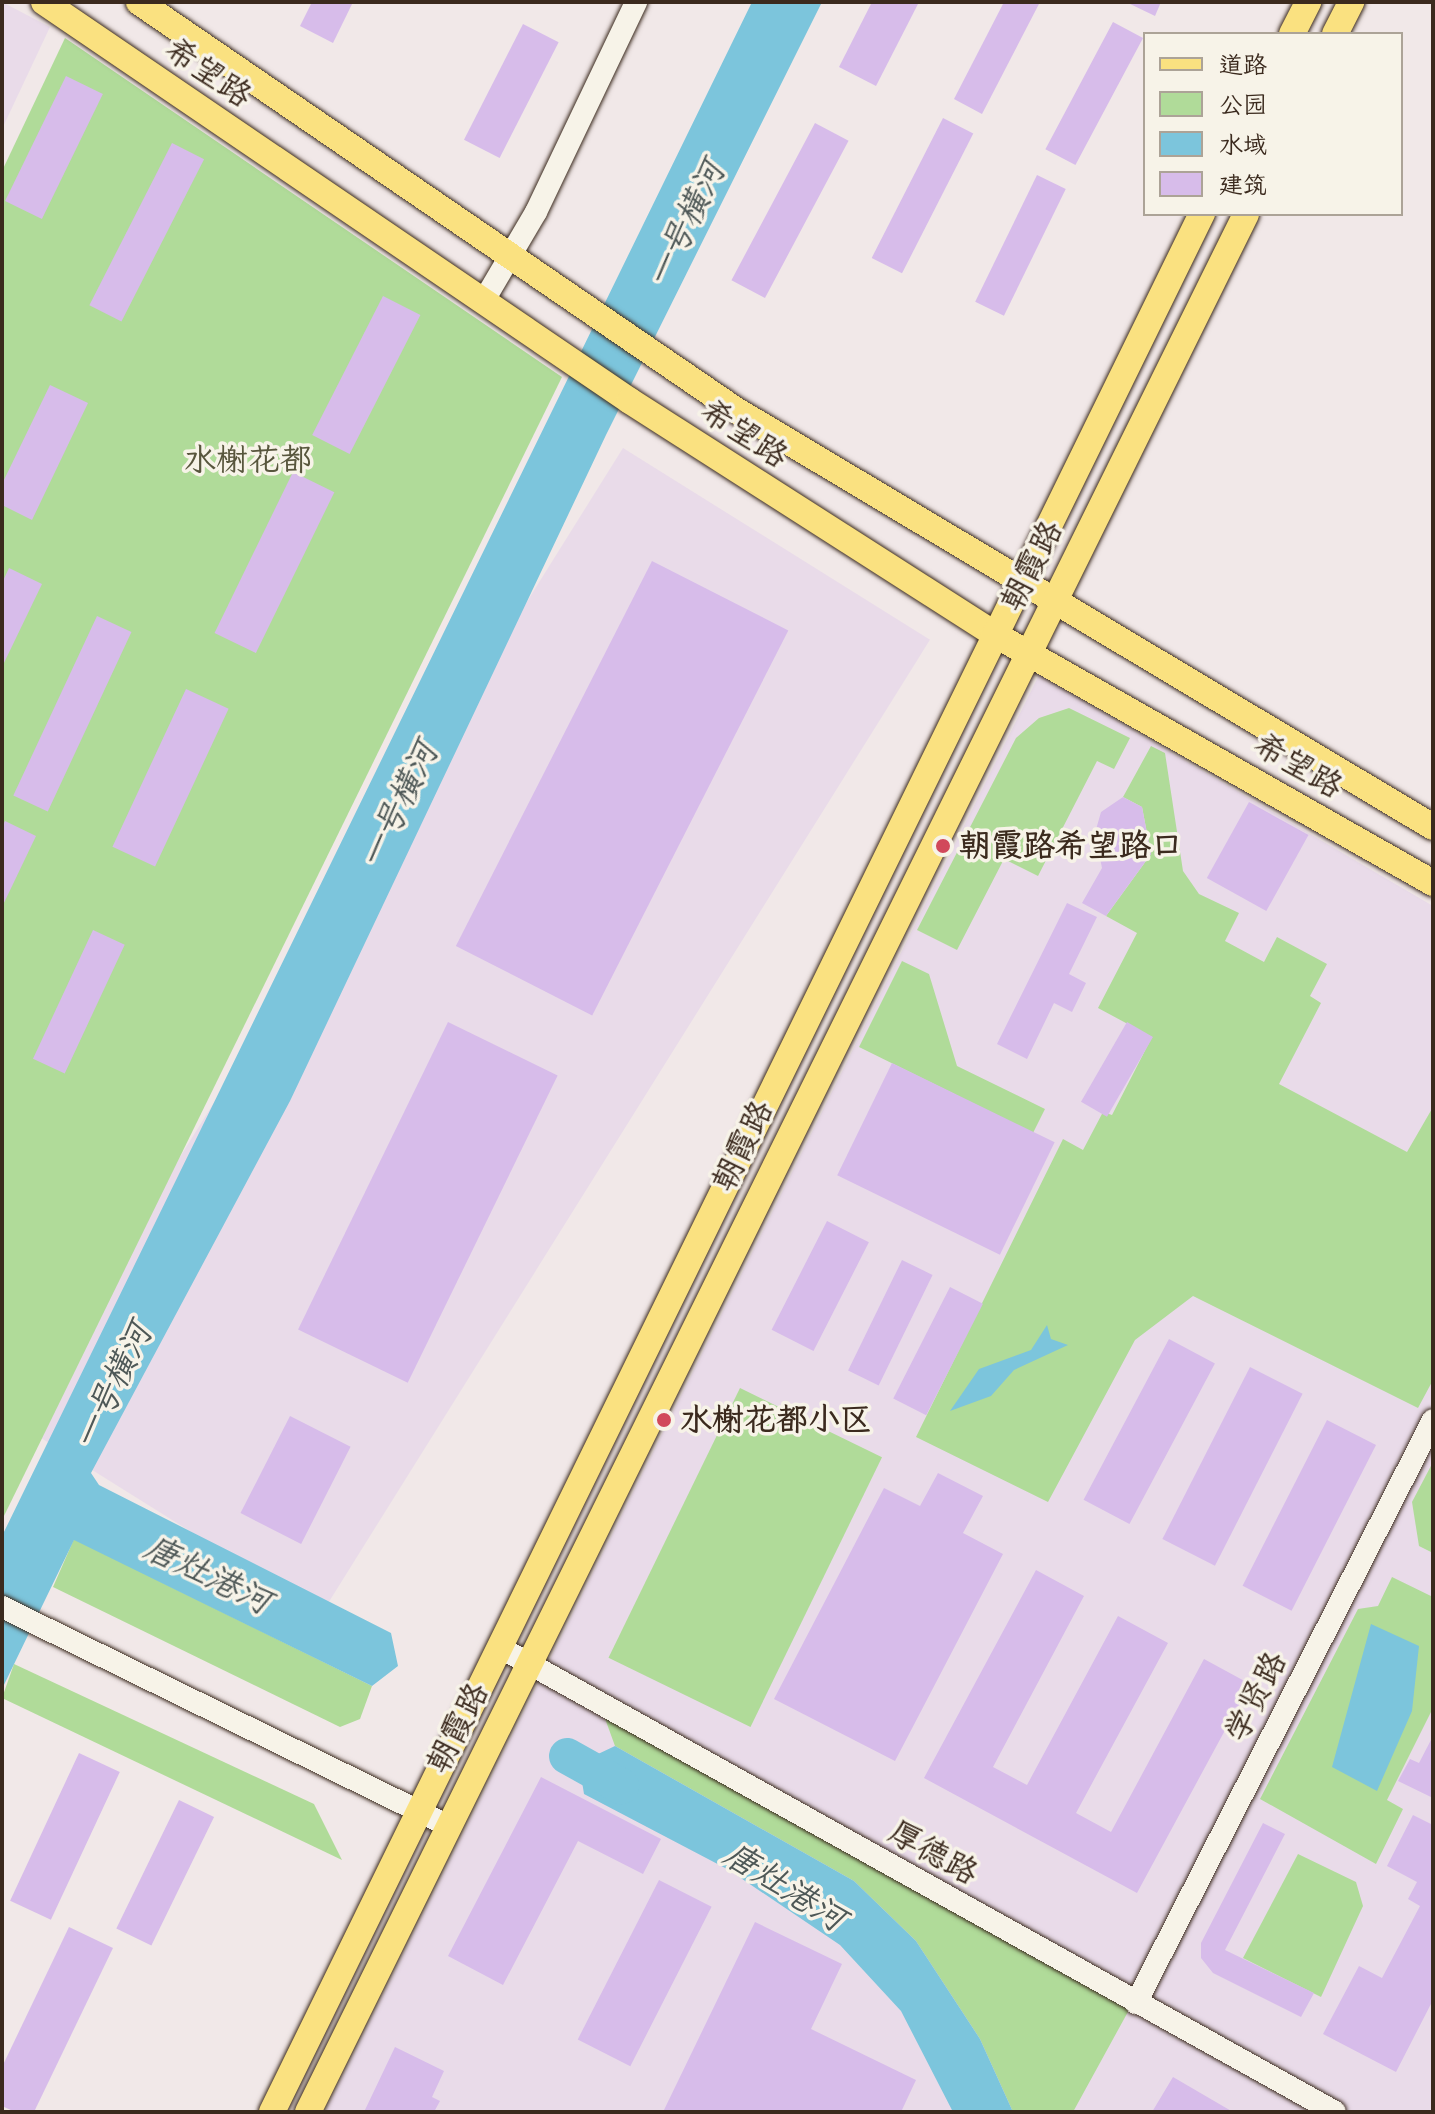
<!DOCTYPE html>
<meta charset="utf-8">
<style>
body{margin:0}
#map{position:relative;width:1435px;height:2114px;overflow:hidden;background:#f1e8e8;font-family:Caveat,"LXGW WenKai TC",sans-serif}
div>[style]{position:absolute}
.built>*{inset:0;background:#e9dbe9;transform-origin:0 0}
.green>*{inset:0;background:#b0db99;transform-origin:0 0}
.water>*{inset:0;background:#7cc5dc}
.river>*{height:36px;margin:-18px;padding:0 18px;transform-origin:18px;border-radius:18px;background:#7cc5dc}
.building>*{inset:0;background:#d7bcea;transform-origin:0 0}
.roads{filter:drop-shadow(0 0 2px #3b2a1e) drop-shadow(0 0 2px #3b2a1e)}
.minor>*{height:22px;margin:-11px;padding:0 11px;transform-origin:11px;border-radius:11px;background:#f7f3e8}
.major>*{height:26px;margin:-13px;padding:0 13px;transform-origin:13px;border-radius:13px;background:#fae180}
.dots>*{width:22px;height:22px;translate:-50% -50%;box-sizing:border-box;border:4px solid #f7f3e8;border-radius:50%}
span{translate:-50% -50%;white-space:nowrap;text-align:center;line-height:1.15;-webkit-text-stroke:7px #f7f3e8;paint-order:stroke}
.street-label{font-size:32px;color:#3b2a1e}
.park-label{font-size:32px;color:#58563d}
.poi-label{font-size:32px;color:#3b2a1e;font-weight:700}
.left{translate:0 -50%;text-align:left}
.water-label{font-size:34px;color:#4e5857;font-style:italic}
.frame{position:absolute;inset:0;border:4px solid #3b2a1e;pointer-events:none}
.legend{position:absolute;left:1143px;top:32px;width:260px;height:184px;box-sizing:border-box;background:#f7f3e8;border:2px solid #aca397;margin:0;padding:10px 14px;list-style:none;font-size:24px;color:#3b2a1e}
.legend li{display:flex;align-items:center;gap:16px;height:40px}
.legend b{width:40px;border:2px solid #aca397}
</style>
<div id="map">
<div class="built">
<i style="clip-path:polygon(2px 2px,50px 27px,2px 129px)"></i>
<i style="left:623px;top:448px;width:362px;height:1148px;rotate:32deg"></i>
<i style="clip-path:polygon(1039px 675px,1433px 906px,1433px 2112px,325px 2112px)"></i>
</div>
<div class="green">
<i style="clip-path:polygon(65px 38px,562px 377px,2px 1520px,2px 171px)"></i>
<i style="clip-path:polygon(1069px 708px,1130px 738px,1114px 769px,1097px 761px,1038px 876px,1004px 859px,957px 950px,917px 930px,1016px 738px,1039px 718px)"></i>
<i style="clip-path:polygon(1151px 746px,1165px 753px,1183px 871px,1199px 894px,1239px 913px,1225px 941px,1264px 962px,1277px 937px,1327px 964px,1310px 996px,1321px 1003px,1279px 1084px,1407px 1152px,1433px 1107px,1433px 1380px,1418px 1408px,1193px 1296px,1135px 1340px,1048px 1502px,916px 1437px,1063px 1139px,1083px 1150px,1103px 1112px,1112px 1115px,1152px 1037px,1098px 1008px,1137px 933px,1106px 916px,1151px 854px,1142px 807px,1123px 797px)"></i>
<i style="clip-path:polygon(902px 961px,929px 974px,957px 1066px,1045px 1109px,1033px 1133px,859px 1047px)"></i>
<i style="left:740px;top:1388px;width:158px;height:300px;rotate:26deg"></i>
<i style="clip-path:polygon(1433px 1462px,1433px 1553px,1419px 1546px,1412px 1502px)"></i>
<i style="clip-path:polygon(74px 1539px,372px 1686px,360px 1719px,340px 1727px,53px 1587px)"></i>
<i style="clip-path:polygon(1392px 1577px,1433px 1597px,1433px 1708px,1387px 1800px,1403px 1809px,1376px 1864px,1260px 1799px,1358px 1609px,1378px 1606px)"></i>
<i style="clip-path:polygon(14px 1664px,314px 1804px,342px 1860px,2px 1698px)"></i>
<i style="clip-path:polygon(603px 1713px,1129px 2010px,1073px 2112px,1013px 2112px,980px 2039px,916px 1941px,854px 1881px,615px 1746px)"></i>
<i style="clip-path:polygon(1298px 1854px,1356px 1882px,1363px 1906px,1321px 1997px,1243px 1958px)"></i>
</div>
<div class="water">
<i style="clip-path:polygon(752px 2px,822px 2px,606px 435px,290px 1101px,91px 1473px,99px 1485px,391px 1633px,398px 1666px,372px 1686px,74px 1540px,2px 1689px,2px 1536px)"></i>
<i style="clip-path:polygon(1047px 1325px,1051px 1339px,1068px 1345px,1014px 1370px,991px 1396px,950px 1411px,979px 1369px,1031px 1350px)"></i>
<i style="clip-path:polygon(1371px 1624px,1419px 1646px,1412px 1711px,1377px 1791px,1332px 1767px)"></i>
<i style="clip-path:polygon(615px 1746px,854px 1881px,916px 1941px,980px 2039px,1013px 2112px,953px 2112px,901px 2011px,840px 1945px,729px 1870px,584px 1794px,579px 1763px)"></i>
</div>
<div class="river">
<i style="left:567px;top:1756px;width:62px;rotate:29.1deg"></i>
</div>
<div class="building">
<i style="clip-path:polygon(312px 2px,353px 2px,333px 43px,300px 26px)"></i>
<i style="clip-path:polygon(872px 2px,919px 2px,876px 86px,839px 67px)"></i>
<i style="clip-path:polygon(1004px 2px,1040px 2px,982px 114px,954px 99px)"></i>
<i style="clip-path:polygon(1126px 2px,1161px 2px,1155px 16px)"></i>
<i style="left:1113px;top:22px;width:34px;height:144px;rotate:28deg"></i>
<i style="left:523px;top:24px;width:40px;height:130px;rotate:27deg"></i>
<i style="left:66px;top:76px;width:41px;height:139px;rotate:26deg"></i>
<i style="left:943px;top:118px;width:34px;height:157px;rotate:27deg"></i>
<i style="left:815px;top:123px;width:38px;height:178px;rotate:28deg"></i>
<i style="left:172px;top:143px;width:36px;height:182px;rotate:27deg"></i>
<i style="left:1037px;top:175px;width:32px;height:141px;rotate:26deg"></i>
<i style="left:383px;top:296px;width:42px;height:156px;rotate:27deg"></i>
<i style="clip-path:polygon(50px 385px,88px 403px,32px 520px,2px 505px,2px 484px)"></i>
<i style="left:293px;top:472px;width:46px;height:179px;rotate:26deg"></i>
<i style="left:652px;top:561px;width:153px;height:432px;rotate:27deg"></i>
<i style="clip-path:polygon(9px 568px,42px 584px,2px 667px,2px 583px)"></i>
<i style="left:97px;top:616px;width:38px;height:198px;rotate:25deg"></i>
<i style="left:186px;top:689px;width:47px;height:174px;rotate:25deg"></i>
<i style="clip-path:polygon(1123px 797px,1142px 807px,1151px 854px,1106px 916px,1082px 903px,1102px 868px,1095px 833px,1101px 812px)"></i>
<i style="left:1249px;top:802px;width:68px;height:87px;rotate:29deg"></i>
<i style="clip-path:polygon(5px 821px,36px 836px,2px 907px,2px 827px)"></i>
<i style="clip-path:polygon(1067px 903px,1097px 917px,1069px 974px,1086px 983px,1072px 1012px,1054px 1003px,1027px 1059px,997px 1044px)"></i>
<i style="left:93px;top:930px;width:35px;height:142px;rotate:25deg"></i>
<i style="left:448px;top:1022px;width:122px;height:342px;rotate:26deg"></i>
<i style="left:1127px;top:1022px;width:30px;height:92px;rotate:30deg"></i>
<i style="left:892px;top:1063px;width:181px;height:125px;rotate:26deg"></i>
<i style="left:827px;top:1221px;width:47px;height:122px;rotate:27deg"></i>
<i style="left:902px;top:1260px;width:34px;height:123px;rotate:26deg"></i>
<i style="left:950px;top:1287px;width:37px;height:125px;rotate:27deg"></i>
<i style="left:1169px;top:1339px;width:52px;height:182px;rotate:28deg"></i>
<i style="left:1250px;top:1367px;width:59px;height:193px;rotate:27deg"></i>
<i style="left:290px;top:1416px;width:68px;height:109px;rotate:27deg"></i>
<i style="left:1327px;top:1420px;width:55px;height:186px;rotate:27deg"></i>
<i style="clip-path:polygon(938px 1473px,983px 1496px,963px 1533px,1003px 1554px,895px 1761px,774px 1699px,884px 1488px,920px 1506px)"></i>
<i style="clip-path:polygon(1036px 1570px,1084px 1596px,993px 1767px,1027px 1785px,1118px 1616px,1168px 1643px,1076px 1813px,1111px 1832px,1204px 1659px,1250px 1684px,1137px 1893px,924px 1778px)"></i>
<i style="clip-path:polygon(1433px 1736px,1433px 1798px,1398px 1781px,1410px 1759px,1419px 1763px)"></i>
<i style="left:79px;top:1753px;width:45px;height:163px;rotate:25deg"></i>
<i style="clip-path:polygon(541px 1777px,661px 1839px,643px 1874px,578px 1841px,503px 1985px,448px 1956px)"></i>
<i style="left:179px;top:1800px;width:39px;height:143px;rotate:26deg"></i>
<i style="clip-path:polygon(1413px 1815px,1433px 1825px,1433px 2000px,1396px 2072px,1323px 2034px,1359px 1966px,1382px 1978px,1420px 1906px,1408px 1899px,1417px 1882px,1387px 1866px)"></i>
<i style="clip-path:polygon(1263px 1823px,1285px 1834px,1225px 1950px,1314px 1993px,1301px 2017px,1213px 1973px,1201px 1958px,1201px 1943px)"></i>
<i style="left:659px;top:1880px;width:59px;height:179px;rotate:27deg"></i>
<i style="clip-path:polygon(755px 1922px,842px 1964px,811px 2029px,916px 2080px,901px 2112px,663px 2112px)"></i>
<i style="clip-path:polygon(69px 1927px,113px 1948px,34px 2112px,15px 2112px,2px 2106px,2px 2067px)"></i>
<i style="clip-path:polygon(395px 2047px,444px 2071px,432px 2097px,440px 2101px,434px 2112px,364px 2112px)"></i>
<i style="clip-path:polygon(1173px 2077px,1233px 2112px,1152px 2112px)"></i>
</div>
<div class="roads">
<div class="minor">
<i style="left:483px;top:302px;width:104px;rotate:-59.5deg"></i>
<i style="left:536px;top:212px;width:233px;rotate:-64.5deg"></i>
<i style="left:2px;top:1607px;width:496px;rotate:26.1deg"></i>
<i style="left:501px;top:1648px;width:954px;rotate:29.09deg"></i>
<i style="left:1136px;top:2003px;width:654px;rotate:-63deg"></i>
</div>
<div class="major">
<i style="left:44px;top:2px;width:709px;rotate:34.25deg"></i>
<i style="left:630px;top:401px;width:432px;rotate:32.6deg"></i>
<i style="left:994px;top:634px;width:505px;rotate:29.56deg"></i>
<i style="left:139px;top:2px;width:721px;rotate:34.37deg"></i>
<i style="left:734px;top:409px;width:814px;rotate:30.88deg"></i>
<i style="left:1292px;top:34px;width:36px;rotate:-63deg"></i>
<i style="left:1335px;top:34px;width:36px;rotate:-63deg"></i>
<i style="left:272px;top:2112px;width:2114px;rotate:-63.9deg"></i>
<i style="left:308px;top:2112px;width:2117px;rotate:-63.7deg"></i>
</div>
</div>
<div class="dots">
<i style="left:943px;top:846px;background:#d1495b"></i>
<i style="left:664px;top:1420px;background:#d1495b"></i>
</div>
<div class="street-label">
<span style="left:208px;top:73px;rotate:34deg">希望路</span>
<span style="left:744px;top:434px;rotate:33deg">希望路</span>
<span style="left:1032px;top:566px;rotate:-63deg">朝霞路</span>
<span style="left:1298px;top:766px;rotate:30deg">希望路</span>
<span style="left:743px;top:1146px;rotate:-64deg">朝霞路</span>
<span style="left:1256px;top:1697px;rotate:-63deg">学贤路</span>
<span style="left:458px;top:1728px;rotate:-63deg">朝霞路</span>
<span style="left:933px;top:1853px;rotate:29deg">厚德路</span>
</div>
<div class="park-label">
<span style="left:248px;top:460px">水榭花都</span>
</div>
<div class="poi-label">
<span class="left" style="left:959px;top:846px">朝霞路希望路口</span>
<span class="left" style="left:680px;top:1420px">水榭花都小区</span>
</div>
<div class="water-label">
<span style="left:685px;top:224px;rotate:-64deg">一号横河</span>
<span style="left:398px;top:805px;rotate:-64deg">一号横河</span>
<span style="left:112px;top:1386px;rotate:-64deg">一号横河</span>
<span style="left:208px;top:1574px;rotate:26deg">唐灶港河</span>
<span style="left:785px;top:1886px;rotate:32deg">唐灶港河</span>
</div>
<div class="frame"></div>
<ul class="legend">
<li><b style="height:10px;background:#fae180"></b>道路</li>
<li><b style="height:22px;background:#b0db99"></b>公园</li>
<li><b style="height:22px;background:#7cc5dc"></b>水域</li>
<li><b style="height:22px;background:#d7bcea"></b>建筑</li>
</ul>
</div>
